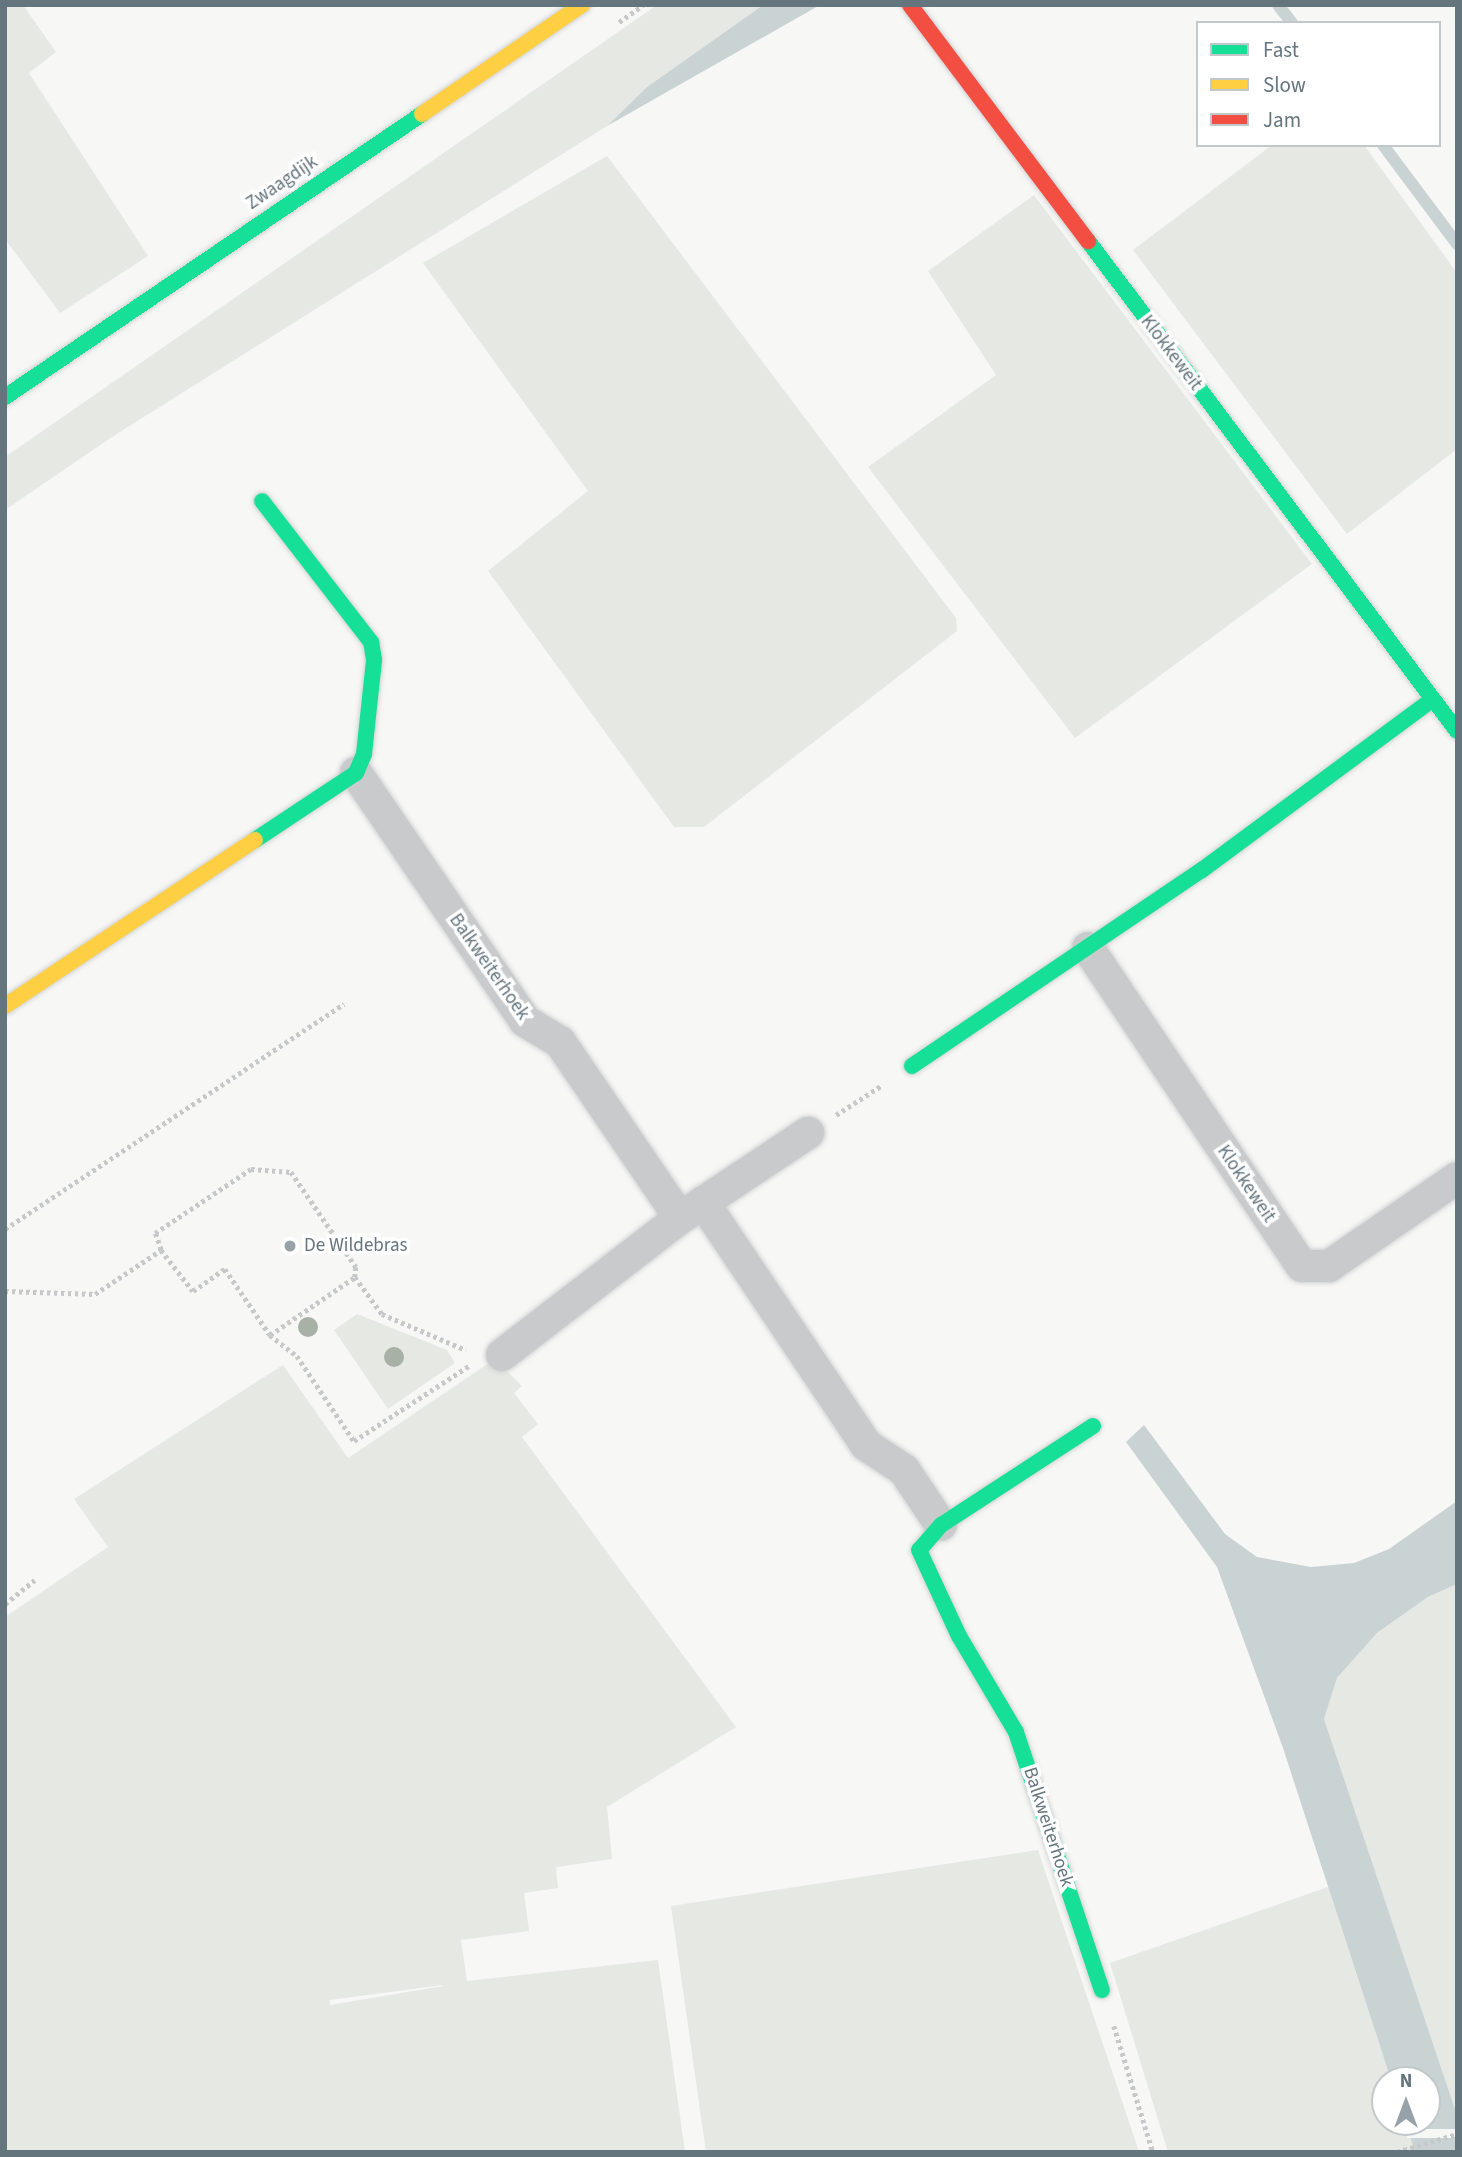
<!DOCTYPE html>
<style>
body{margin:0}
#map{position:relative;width:1462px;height:2157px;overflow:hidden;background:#f7f7f6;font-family:"Source Sans 3",sans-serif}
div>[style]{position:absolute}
.green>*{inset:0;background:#e6e8e4}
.water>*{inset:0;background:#cad3d4}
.pier>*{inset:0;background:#f7f7f6;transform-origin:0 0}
.stream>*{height:12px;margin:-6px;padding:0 6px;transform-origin:6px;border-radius:6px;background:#cad3d4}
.path>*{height:4.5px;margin-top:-2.25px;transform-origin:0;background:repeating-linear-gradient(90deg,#c7c8c9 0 3.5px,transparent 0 7px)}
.roads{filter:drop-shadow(0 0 2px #d2d3d4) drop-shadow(0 0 2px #d2d3d4)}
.street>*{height:32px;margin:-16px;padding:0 16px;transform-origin:16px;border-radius:16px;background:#c9cacb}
.fast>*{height:16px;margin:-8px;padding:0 8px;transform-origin:8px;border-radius:8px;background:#16e098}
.slow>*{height:16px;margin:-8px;padding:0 8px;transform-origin:8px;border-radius:8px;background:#ffcf43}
.jam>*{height:16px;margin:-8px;padding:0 8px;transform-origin:8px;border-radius:8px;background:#f24e42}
.trees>*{width:20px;height:20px;margin:-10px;border-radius:50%;background:#a8b1a5}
.dots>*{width:19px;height:19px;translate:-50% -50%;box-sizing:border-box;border:4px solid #fff;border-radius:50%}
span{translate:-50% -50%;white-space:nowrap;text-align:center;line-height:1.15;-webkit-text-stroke:7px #fff;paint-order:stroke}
.street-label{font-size:19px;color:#64757e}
.poi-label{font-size:19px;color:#64757e}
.left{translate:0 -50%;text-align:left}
.frame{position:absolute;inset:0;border:7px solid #64757e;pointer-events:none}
.legend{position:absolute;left:1196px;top:21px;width:245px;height:126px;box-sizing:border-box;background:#fff;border:2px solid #c1c8cb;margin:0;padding:9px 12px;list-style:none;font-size:21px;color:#64757e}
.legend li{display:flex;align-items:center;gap:14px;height:35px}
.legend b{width:35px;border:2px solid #c1c8cb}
.north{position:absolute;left:1371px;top:2066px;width:70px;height:70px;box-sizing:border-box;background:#fff;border:2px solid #c1c8cb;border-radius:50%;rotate:0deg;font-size:19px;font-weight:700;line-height:28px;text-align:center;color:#64757e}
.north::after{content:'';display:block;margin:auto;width:24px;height:32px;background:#97a2a8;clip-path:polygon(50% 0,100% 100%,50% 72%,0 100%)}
</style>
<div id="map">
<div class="green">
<i style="clip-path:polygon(5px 5px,23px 5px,56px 52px,29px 73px,148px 256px,60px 313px,5px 239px)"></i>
<i style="clip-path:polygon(657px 5px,763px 5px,647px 87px,607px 126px,112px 437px,5px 510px,5px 457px)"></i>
<i style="clip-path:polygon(1272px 145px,1364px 145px,1457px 273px,1457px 449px,1347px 534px,1133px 250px)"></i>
<i style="clip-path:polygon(607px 156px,956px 618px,957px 631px,704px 827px,674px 827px,488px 571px,588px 491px,423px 263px)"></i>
<i style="clip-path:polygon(1034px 195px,1312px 564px,1075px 738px,868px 467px,996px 375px,928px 271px)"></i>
<i style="clip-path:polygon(357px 1314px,447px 1350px,455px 1363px,388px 1409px,334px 1330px)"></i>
<i style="clip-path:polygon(evenodd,495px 1359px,522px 1386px,514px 1393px,538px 1424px,522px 1437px,736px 1727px,607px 1807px,612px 1859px,556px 1867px,558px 1888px,524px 1893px,529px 1931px,461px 1940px,467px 1981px,658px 1960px,685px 2152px,5px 2152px,5px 1617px,108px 1547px,74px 1499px,283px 1365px,348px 1458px,495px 1359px,443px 1985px,443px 1986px,330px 2005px,330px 2000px,443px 1985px)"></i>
<i style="clip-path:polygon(1457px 1584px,1457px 2115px,1324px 1719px,1337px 1678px,1377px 1633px,1428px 1597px)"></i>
<i style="clip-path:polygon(1038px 1850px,1139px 2152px,706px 2152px,671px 1906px)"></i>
<i style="clip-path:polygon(1328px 1887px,1391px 2080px,1385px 2080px,1385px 2122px,1405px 2122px,1415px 2152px,1168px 2152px,1110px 1963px)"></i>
</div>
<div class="water">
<i style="clip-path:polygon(763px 5px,820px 5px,607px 126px,647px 87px)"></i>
<i style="clip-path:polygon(1144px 1425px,1225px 1534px,1257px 1557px,1311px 1567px,1354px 1563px,1389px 1549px,1457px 1501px,1457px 1584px,1428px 1597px,1377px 1633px,1337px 1678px,1324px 1719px,1457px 2115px,1457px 2152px,1415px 2152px,1405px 2122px,1427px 2122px,1427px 2080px,1391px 2080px,1283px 1748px,1217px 1567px,1126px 1442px)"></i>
</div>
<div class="pier">
<i style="left:1457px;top:2129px;width:9px;height:50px;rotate:90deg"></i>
</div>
<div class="stream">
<i style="left:1278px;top:5px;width:23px;rotate:52deg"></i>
<i style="left:1383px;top:145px;width:124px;rotate:53.2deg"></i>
</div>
<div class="path">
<i style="left:619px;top:22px;width:29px;rotate:-35deg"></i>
<i style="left:836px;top:1115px;width:54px;rotate:-32.8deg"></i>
<i style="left:5px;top:1229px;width:407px;rotate:-33.6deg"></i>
<i style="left:161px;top:1250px;width:18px;rotate:-109deg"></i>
<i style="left:155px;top:1233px;width:115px;rotate:-33.7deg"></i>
<i style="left:251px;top:1169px;width:40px;rotate:4.3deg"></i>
<i style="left:291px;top:1172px;width:115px;rotate:55.6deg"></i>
<i style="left:356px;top:1267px;width:10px;rotate:96deg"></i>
<i style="left:5px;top:1291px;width:90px;rotate:1.9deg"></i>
<i style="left:95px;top:1294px;width:79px;rotate:-33.7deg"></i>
<i style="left:161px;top:1250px;width:52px;rotate:52deg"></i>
<i style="left:193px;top:1291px;width:39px;rotate:-35deg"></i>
<i style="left:225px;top:1269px;width:80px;rotate:55.7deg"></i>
<i style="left:270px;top:1335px;width:34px;rotate:38deg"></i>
<i style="left:297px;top:1356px;width:102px;rotate:56.2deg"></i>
<i style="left:354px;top:1441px;width:139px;rotate:-33.2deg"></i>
<i style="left:270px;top:1335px;width:103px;rotate:-34.3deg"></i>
<i style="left:355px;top:1277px;width:46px;rotate:53.9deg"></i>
<i style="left:382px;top:1314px;width:91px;rotate:23.2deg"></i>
<i style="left:5px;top:1604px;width:38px;rotate:-39deg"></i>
<i style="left:1114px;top:2026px;width:132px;rotate:72.8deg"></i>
<i style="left:1397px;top:2152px;width:63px;rotate:-16.7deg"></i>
</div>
<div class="roads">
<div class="street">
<i style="left:356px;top:773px;width:300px;rotate:55.7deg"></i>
<i style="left:525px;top:1021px;width:41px;rotate:31deg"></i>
<i style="left:560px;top:1042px;width:213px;rotate:55.7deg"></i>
<i style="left:1088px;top:948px;width:383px;rotate:56.1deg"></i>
<i style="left:1302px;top:1266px;width:27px"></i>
<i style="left:1329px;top:1266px;width:155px;rotate:-34.5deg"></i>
<i style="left:703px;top:1202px;width:293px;rotate:56.1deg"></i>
<i style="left:866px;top:1445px;width:45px;rotate:33.3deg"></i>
<i style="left:904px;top:1470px;width:66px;rotate:56.1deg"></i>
<i style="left:502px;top:1355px;width:225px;rotate:-37.6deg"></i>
<i style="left:680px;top:1218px;width:154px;rotate:-33.6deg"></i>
</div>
<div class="fast">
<i style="left:1088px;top:241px;width:613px;rotate:53.02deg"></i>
<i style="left:5px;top:397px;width:504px;rotate:-34.16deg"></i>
<i style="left:255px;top:840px;width:121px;rotate:-33.6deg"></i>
<i style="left:356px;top:773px;width:21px;rotate:-67deg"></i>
<i style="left:364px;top:754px;width:95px;rotate:-83.9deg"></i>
<i style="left:374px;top:660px;width:18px;rotate:-99deg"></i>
<i style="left:371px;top:642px;width:178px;rotate:-127.7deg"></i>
<i style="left:912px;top:1066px;width:350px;rotate:-34.1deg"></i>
<i style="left:1202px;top:870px;width:287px;rotate:-36.5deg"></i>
<i style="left:1093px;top:1426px;width:181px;rotate:146.9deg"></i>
<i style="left:941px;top:1525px;width:33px;rotate:131deg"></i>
<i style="left:919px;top:1550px;width:95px;rotate:65.1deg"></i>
<i style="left:959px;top:1636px;width:112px;rotate:59.3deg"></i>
<i style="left:1016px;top:1732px;width:272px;rotate:71.6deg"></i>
</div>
<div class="slow">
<i style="left:422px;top:114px;width:194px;rotate:-34.3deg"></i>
<i style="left:5px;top:1006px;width:300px;rotate:-33.6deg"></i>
</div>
<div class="jam">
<i style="left:910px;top:5px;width:296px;rotate:53deg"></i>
</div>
</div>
<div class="trees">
<i style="left:308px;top:1327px"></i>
<i style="left:394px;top:1357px"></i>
</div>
<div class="dots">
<i style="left:290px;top:1246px;background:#97a2a8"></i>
</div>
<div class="street-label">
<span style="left:282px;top:183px;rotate:-34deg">Zwaagdijk</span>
<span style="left:1171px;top:353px;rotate:53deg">Klokkeweit</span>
<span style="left:489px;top:967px;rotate:55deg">Balkweiterhoek</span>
<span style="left:1246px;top:1184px;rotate:56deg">Klokkeweit</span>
<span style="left:1048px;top:1827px;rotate:72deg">Balkweiterhoek</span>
</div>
<div class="poi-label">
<span class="left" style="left:304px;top:1246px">De Wildebras</span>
</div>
<div class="frame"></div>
<ul class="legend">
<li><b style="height:9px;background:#16e098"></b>Fast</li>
<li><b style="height:9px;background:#ffcf43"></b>Slow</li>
<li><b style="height:9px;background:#f24e42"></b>Jam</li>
</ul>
<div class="north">N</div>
</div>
